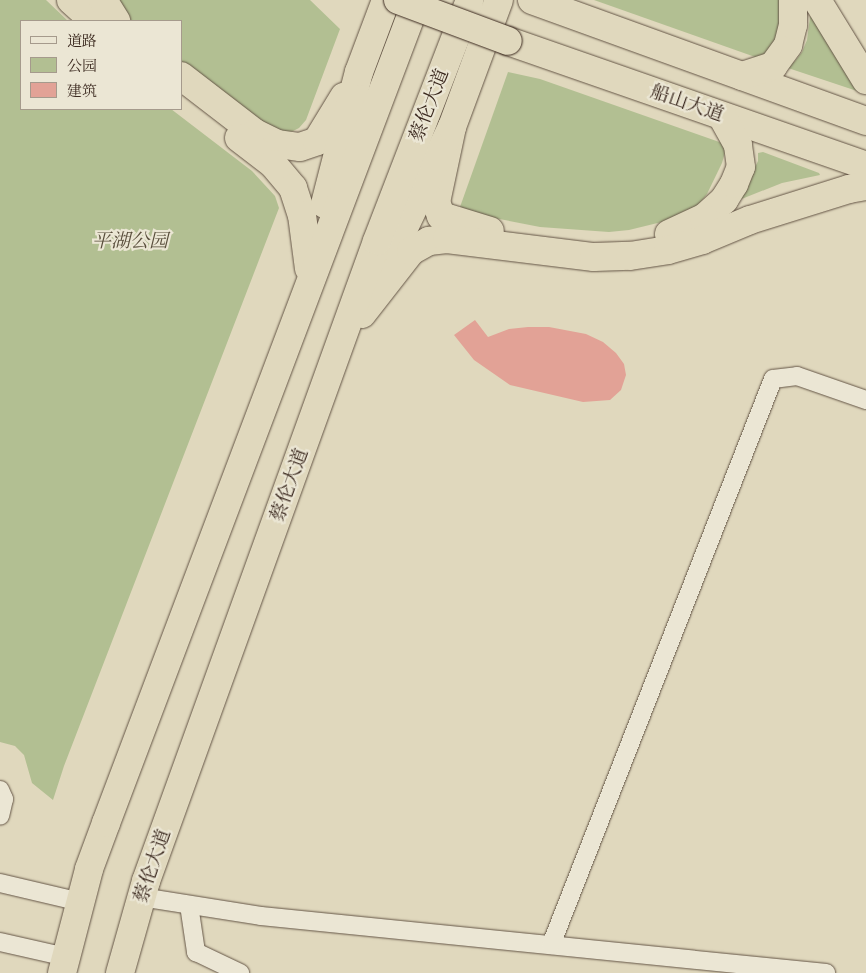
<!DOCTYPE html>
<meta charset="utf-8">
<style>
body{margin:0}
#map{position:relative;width:866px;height:973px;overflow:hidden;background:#e0d8bd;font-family:"EB Garamond","Noto Serif SC",serif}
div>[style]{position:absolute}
.green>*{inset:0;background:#b2bf92}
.building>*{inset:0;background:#e2a296}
.roads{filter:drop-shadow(0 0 1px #645546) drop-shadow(0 0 1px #645546)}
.minor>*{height:18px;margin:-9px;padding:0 9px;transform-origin:9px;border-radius:9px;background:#ebe6d4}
.trunk>*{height:28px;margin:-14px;padding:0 14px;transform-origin:14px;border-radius:14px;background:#e0d8bd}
.bridges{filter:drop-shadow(0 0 1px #3b291f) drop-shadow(0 0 1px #3b291f)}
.trunk-bridge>*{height:28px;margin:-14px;padding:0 14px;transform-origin:14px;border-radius:14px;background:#e0d8bd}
span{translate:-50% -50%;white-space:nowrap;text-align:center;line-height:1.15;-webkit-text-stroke:4.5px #ebe6d4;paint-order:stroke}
.street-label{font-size:19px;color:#3b291f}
.park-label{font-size:19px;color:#594e3c;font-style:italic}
.legend{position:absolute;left:20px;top:20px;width:162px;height:90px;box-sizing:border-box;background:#ebe6d4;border:1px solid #a59a8c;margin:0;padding:6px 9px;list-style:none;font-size:15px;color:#3b291f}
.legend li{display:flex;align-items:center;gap:10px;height:25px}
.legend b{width:25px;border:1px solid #a59a8c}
</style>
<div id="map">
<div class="green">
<i style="clip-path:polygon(0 0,46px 0,68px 21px,21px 21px,21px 109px,171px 109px,252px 171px,275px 196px,279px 208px,64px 766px,53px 800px,32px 783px,24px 755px,15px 746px,0 742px)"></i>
<i style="clip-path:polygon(114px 0,310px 0,340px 29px,306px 120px,299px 128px,291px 132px,282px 132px,269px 127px,181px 64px,181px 21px,129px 21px)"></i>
<i style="clip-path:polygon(594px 0,779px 0,780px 31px,768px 52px,758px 58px)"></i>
<i style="clip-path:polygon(810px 17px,814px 17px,865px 92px,863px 93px,785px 67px,795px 61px,802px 52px,807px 40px)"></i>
<i style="clip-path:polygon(508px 72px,540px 79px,725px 144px,726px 149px,722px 163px,707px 194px,696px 208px,682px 217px,629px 230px,609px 232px,540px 227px,489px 217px,460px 207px)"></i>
<i style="clip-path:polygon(763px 152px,819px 173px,820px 175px,782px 183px,739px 200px,758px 161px,758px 153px)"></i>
</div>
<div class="building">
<i style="clip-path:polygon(475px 320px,488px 337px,509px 329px,528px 327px,549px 327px,586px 334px,603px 342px,616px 353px,624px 364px,626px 375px,621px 390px,610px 400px,583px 402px,510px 385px,474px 360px,454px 335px)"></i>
</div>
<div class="roads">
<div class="minor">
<i style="left:0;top:790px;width:10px;rotate:66deg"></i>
<i style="left:4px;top:799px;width:17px;rotate:103deg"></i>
<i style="left:0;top:883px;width:83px;rotate:13.2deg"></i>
<i style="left:141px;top:897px;width:121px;rotate:9deg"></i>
<i style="left:261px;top:916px;width:568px;rotate:5.76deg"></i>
<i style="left:189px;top:905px;width:48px;rotate:81.5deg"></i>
<i style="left:196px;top:952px;width:49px;rotate:25.5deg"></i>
<i style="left:0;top:942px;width:68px;rotate:12.8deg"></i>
<i style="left:551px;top:945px;width:608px;rotate:-68.58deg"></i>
<i style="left:773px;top:379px;width:24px;rotate:-7deg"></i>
<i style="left:797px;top:376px;width:73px;rotate:19.2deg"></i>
</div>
<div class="trunk">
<i style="left:71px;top:0;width:31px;rotate:42deg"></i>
<i style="left:103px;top:0;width:25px;rotate:58deg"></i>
<i style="left:532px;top:0;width:355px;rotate:19.9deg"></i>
<i style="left:817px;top:0;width:94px;rotate:58.5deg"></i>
<i style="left:508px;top:41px;width:379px;rotate:19.2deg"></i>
<i style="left:181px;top:76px;width:93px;rotate:37.6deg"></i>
<i style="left:255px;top:133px;width:25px;rotate:26deg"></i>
<i style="left:278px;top:144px;width:22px;rotate:8deg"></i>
<i style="left:300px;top:147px;width:18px;rotate:-19deg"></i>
<i style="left:317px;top:141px;width:52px;rotate:-58.5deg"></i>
<i style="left:742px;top:76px;width:33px;rotate:-18deg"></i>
<i style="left:773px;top:66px;width:26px;rotate:-54deg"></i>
<i style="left:788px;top:45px;width:21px;rotate:-76deg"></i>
<i style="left:793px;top:25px;width:25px;rotate:-90deg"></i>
<i style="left:452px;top:127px;width:77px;rotate:102deg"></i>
<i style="left:436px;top:202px;width:15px;rotate:70deg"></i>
<i style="left:441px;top:216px;width:51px;rotate:17deg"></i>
<i style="left:239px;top:138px;width:43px;rotate:37.4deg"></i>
<i style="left:273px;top:164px;width:31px;rotate:50deg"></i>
<i style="left:293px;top:188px;width:28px;rotate:72deg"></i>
<i style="left:302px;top:215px;width:54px;rotate:82.6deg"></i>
<i style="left:325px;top:204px;width:136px;rotate:-75.6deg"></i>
<i style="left:359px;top:72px;width:77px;rotate:-69.4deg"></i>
<i style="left:669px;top:234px;width:38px;rotate:-25deg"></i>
<i style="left:704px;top:218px;width:27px;rotate:-42deg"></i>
<i style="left:724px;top:200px;width:19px;rotate:-58deg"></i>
<i style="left:734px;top:184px;width:18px;rotate:-68deg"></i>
<i style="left:741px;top:167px;width:22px;rotate:-98deg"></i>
<i style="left:738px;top:145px;width:33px;rotate:-119deg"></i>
<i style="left:384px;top:270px;width:158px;rotate:-64.6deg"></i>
<i style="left:452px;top:127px;width:135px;rotate:-69.7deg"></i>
<i style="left:362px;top:314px;width:80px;rotate:-52.1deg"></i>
<i style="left:411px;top:251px;width:21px;rotate:-29deg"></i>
<i style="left:429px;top:241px;width:18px;rotate:-6deg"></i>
<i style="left:447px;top:239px;width:148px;rotate:7deg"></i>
<i style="left:594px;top:257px;width:36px;rotate:-2deg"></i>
<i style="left:630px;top:256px;width:38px;rotate:-9deg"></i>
<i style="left:668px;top:250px;width:35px;rotate:-16deg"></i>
<i style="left:702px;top:240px;width:52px;rotate:-22.6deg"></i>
<i style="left:750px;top:220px;width:104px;rotate:-17.4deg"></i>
<i style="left:849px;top:189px;width:17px;rotate:-10deg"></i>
<i style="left:62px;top:973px;width:107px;rotate:-75.4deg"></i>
<i style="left:89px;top:869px;width:49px;rotate:-69.7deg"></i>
<i style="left:106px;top:823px;width:880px;rotate:-69.3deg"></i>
<i style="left:120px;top:973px;width:96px;rotate:-74.2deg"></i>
<i style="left:146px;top:881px;width:680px;rotate:-70.15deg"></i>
<i style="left:377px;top:241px;width:258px;rotate:-68.9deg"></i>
</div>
</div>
<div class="bridges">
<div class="trunk-bridge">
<i style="left:398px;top:0;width:117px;rotate:20.4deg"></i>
</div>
</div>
<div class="street-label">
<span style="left:687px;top:103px;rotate:19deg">船山大道</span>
<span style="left:429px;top:105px;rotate:-69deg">蔡伦大道</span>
<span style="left:289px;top:485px;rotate:-70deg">蔡伦大道</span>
<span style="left:152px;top:866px;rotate:-71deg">蔡伦大道</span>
</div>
<div class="park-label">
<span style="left:130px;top:241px">平湖公园</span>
</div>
<ul class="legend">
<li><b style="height:6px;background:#ebe6d4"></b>道路</li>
<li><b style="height:14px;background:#b2bf92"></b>公园</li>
<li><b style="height:14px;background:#e2a296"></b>建筑</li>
</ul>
</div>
